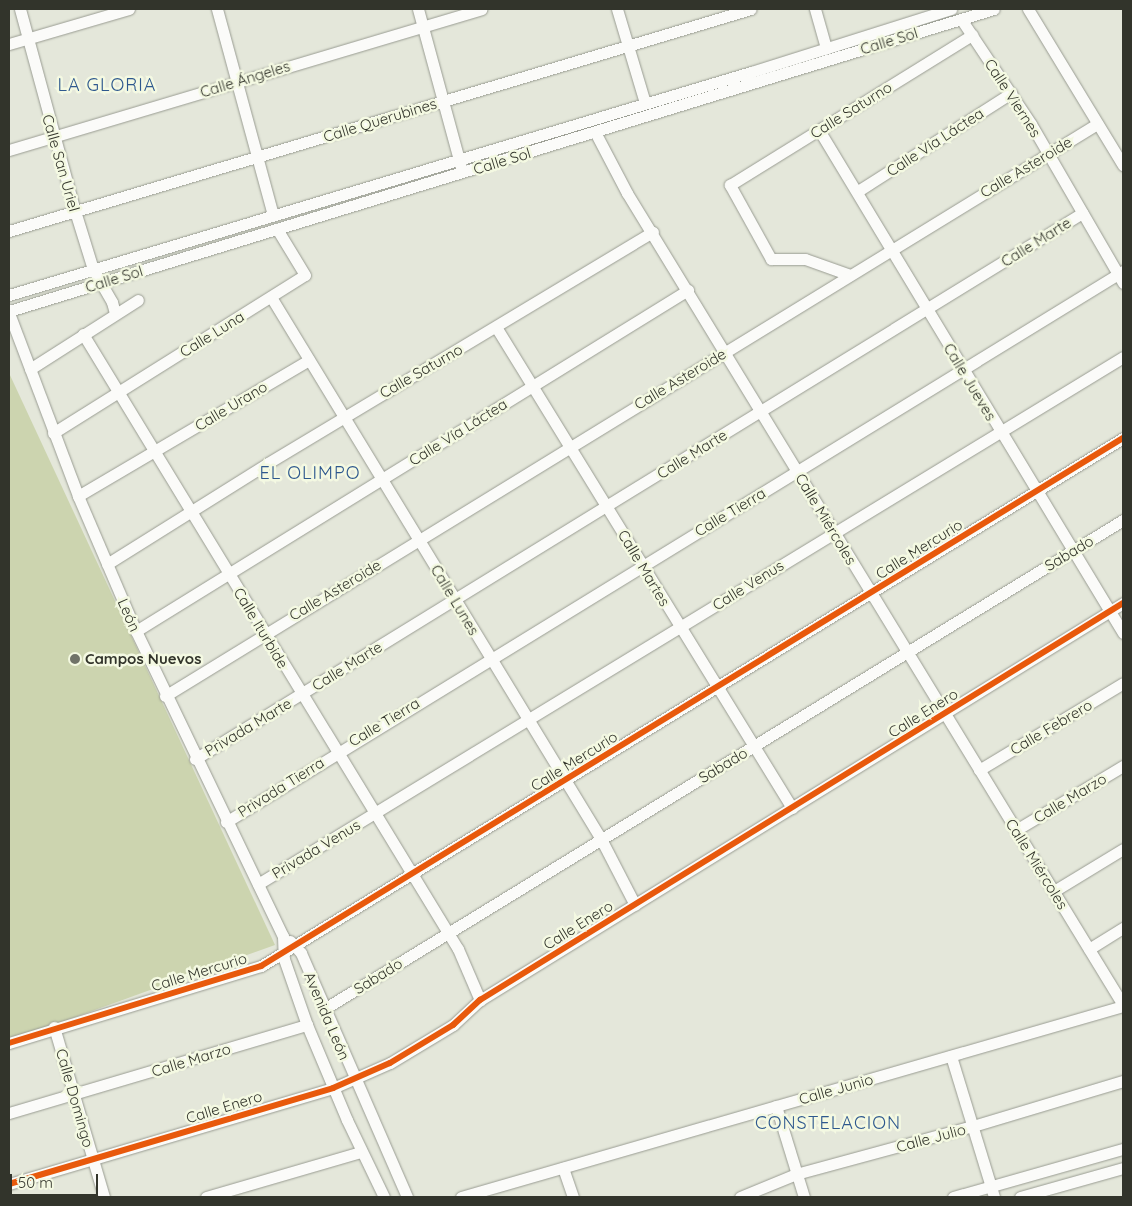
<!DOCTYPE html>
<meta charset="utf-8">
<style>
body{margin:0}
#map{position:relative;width:1132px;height:1206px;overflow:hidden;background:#e4e7da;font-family:Quicksand,sans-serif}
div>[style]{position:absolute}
.green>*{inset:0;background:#ccd4af}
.roads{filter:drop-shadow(0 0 1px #999c92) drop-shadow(0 0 1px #999c92)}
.minor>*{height:11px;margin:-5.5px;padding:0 5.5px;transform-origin:5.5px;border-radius:5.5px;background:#fbfbf9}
.cycleway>*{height:6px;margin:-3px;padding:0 3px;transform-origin:3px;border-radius:3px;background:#e8590c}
.dots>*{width:14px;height:14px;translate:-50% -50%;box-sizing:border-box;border:2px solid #f4f9e2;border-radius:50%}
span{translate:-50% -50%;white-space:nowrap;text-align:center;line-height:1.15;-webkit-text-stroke:5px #f4f9e2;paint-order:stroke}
.street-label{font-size:15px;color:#32342b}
.poi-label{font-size:15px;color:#32342b;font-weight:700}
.left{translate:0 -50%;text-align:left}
.quarter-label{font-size:18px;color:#2e588e;letter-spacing:1px}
.frame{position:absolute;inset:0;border:10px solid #32342b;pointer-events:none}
.scale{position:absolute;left:10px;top:1174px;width:88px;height:22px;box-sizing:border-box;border:2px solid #32342b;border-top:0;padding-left:6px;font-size:15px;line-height:18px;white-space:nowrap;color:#32342b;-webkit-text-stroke:4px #f4f9e2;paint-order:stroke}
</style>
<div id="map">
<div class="green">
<i style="clip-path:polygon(9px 373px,275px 945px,9px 1041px)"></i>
</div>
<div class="roads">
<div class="minor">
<i style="left:20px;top:9px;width:209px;rotate:74.8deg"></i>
<i style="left:75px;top:211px;width:61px;rotate:72.8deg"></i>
<i style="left:93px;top:269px;width:38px;rotate:60deg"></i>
<i style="left:112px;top:302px;width:11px;rotate:75deg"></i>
<i style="left:217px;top:9px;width:213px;rotate:74.8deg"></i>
<i style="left:418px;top:9px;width:164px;rotate:74.8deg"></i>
<i style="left:617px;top:9px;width:98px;rotate:73.4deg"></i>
<i style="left:815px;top:9px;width:41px;rotate:74.2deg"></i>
<i style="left:1028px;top:9px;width:183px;rotate:58.7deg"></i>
<i style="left:961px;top:19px;width:126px;rotate:56.3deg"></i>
<i style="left:1031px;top:124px;width:184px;rotate:59.9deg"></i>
<i style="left:9px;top:44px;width:125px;rotate:-16.3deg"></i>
<i style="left:819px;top:130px;width:588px;rotate:58.85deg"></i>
<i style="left:595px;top:132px;width:69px;rotate:62.3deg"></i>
<i style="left:627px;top:193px;width:952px;rotate:58.58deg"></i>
<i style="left:9px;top:150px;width:493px;rotate:-16.6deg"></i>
<i style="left:858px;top:191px;width:182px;rotate:-32.6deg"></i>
<i style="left:9px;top:231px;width:774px;rotate:-16.66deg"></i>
<i style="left:850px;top:275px;width:48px;rotate:-160.4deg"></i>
<i style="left:805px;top:259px;width:34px;rotate:180deg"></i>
<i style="left:771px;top:259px;width:85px;rotate:-119deg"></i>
<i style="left:730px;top:185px;width:285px;rotate:-31.8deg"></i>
<i style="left:9px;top:295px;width:775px;rotate:-16.73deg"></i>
<i style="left:751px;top:72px;width:210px;rotate:-17.5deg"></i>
<i style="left:271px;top:297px;width:635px;rotate:58.66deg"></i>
<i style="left:601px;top:839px;width:74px;rotate:62.7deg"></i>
<i style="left:9px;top:311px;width:1030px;rotate:-17.05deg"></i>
<i style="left:9px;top:313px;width:196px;rotate:69.3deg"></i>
<i style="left:78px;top:496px;width:147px;rotate:66.8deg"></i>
<i style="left:136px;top:631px;width:339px;rotate:64.3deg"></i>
<i style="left:283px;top:936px;width:23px;rotate:88deg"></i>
<i style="left:284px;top:959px;width:70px;rotate:70.8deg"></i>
<i style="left:307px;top:1025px;width:103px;rotate:67.2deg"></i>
<i style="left:347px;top:1120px;width:85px;rotate:64.3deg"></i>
<i style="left:496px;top:327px;width:565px;rotate:58.39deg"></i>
<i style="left:83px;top:334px;width:720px;rotate:58.63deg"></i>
<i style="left:458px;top:949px;width:56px;rotate:66.7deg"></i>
<i style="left:30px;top:369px;width:128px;rotate:-32.6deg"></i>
<i style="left:53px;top:433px;width:297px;rotate:-32.1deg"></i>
<i style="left:305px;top:275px;width:54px;rotate:-121.3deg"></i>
<i style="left:78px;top:496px;width:268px;rotate:-30.5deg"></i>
<i style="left:107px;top:564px;width:190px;rotate:-32.1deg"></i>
<i style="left:268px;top:463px;width:449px;rotate:-31deg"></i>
<i style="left:136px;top:631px;width:649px;rotate:-31.71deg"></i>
<i style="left:165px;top:696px;width:1094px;rotate:-31.54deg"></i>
<i style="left:195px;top:759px;width:1042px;rotate:-31.61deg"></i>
<i style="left:979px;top:770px;width:168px;rotate:-31.1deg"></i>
<i style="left:226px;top:822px;width:1053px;rotate:-31.56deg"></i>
<i style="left:1016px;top:830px;width:125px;rotate:-30.9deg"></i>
<i style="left:258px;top:884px;width:1013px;rotate:-31.35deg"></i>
<i style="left:1054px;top:891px;width:81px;rotate:-31.3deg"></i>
<i style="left:290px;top:941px;width:16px;rotate:47deg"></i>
<i style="left:301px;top:953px;width:266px;rotate:66.5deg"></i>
<i style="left:1089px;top:949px;width:40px;rotate:-32deg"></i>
<i style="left:324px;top:1009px;width:937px;rotate:-31.47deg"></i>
<i style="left:54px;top:1027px;width:177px;rotate:73.6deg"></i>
<i style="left:9px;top:1043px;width:264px;rotate:-17deg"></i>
<i style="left:261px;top:966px;width:1011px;rotate:-31.49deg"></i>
<i style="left:951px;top:1056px;width:147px;rotate:73deg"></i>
<i style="left:776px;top:1106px;width:95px;rotate:72.9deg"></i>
<i style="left:9px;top:1113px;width:311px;rotate:-16.5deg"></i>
<i style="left:563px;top:1168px;width:31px;rotate:71deg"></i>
<i style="left:9px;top:1184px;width:338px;rotate:-16.5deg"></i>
<i style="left:333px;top:1088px;width:62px;rotate:-23.7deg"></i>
<i style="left:390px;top:1063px;width:74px;rotate:-31.1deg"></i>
<i style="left:453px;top:1025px;width:37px;rotate:-43deg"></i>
<i style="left:480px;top:1000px;width:756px;rotate:-31.69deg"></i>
<i style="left:206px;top:1197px;width:161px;rotate:-16.2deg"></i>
<i style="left:461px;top:1197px;width:689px;rotate:-16.09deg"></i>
<i style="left:740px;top:1197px;width:61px;rotate:-22.3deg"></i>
<i style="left:796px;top:1174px;width:183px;rotate:-15.2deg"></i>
<i style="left:973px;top:1126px;width:157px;rotate:-16.7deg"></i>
<i style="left:953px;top:1197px;width:177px;rotate:-15.8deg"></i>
<i style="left:1020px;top:1197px;width:107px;rotate:-15.7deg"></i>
</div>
</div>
<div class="cycleway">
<i style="left:9px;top:1043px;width:264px;rotate:-17deg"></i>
<i style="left:261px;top:966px;width:1011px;rotate:-31.49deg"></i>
<i style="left:9px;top:1184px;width:338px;rotate:-16.5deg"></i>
<i style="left:333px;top:1088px;width:62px;rotate:-23.7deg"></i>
<i style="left:390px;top:1063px;width:74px;rotate:-31.1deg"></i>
<i style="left:453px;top:1025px;width:37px;rotate:-43deg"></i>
<i style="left:480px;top:1000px;width:756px;rotate:-31.69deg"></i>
</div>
<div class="dots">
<i style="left:75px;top:659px;background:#707368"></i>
</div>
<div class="street-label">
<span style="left:889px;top:41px;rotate:-17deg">Calle Sol</span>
<span style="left:245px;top:79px;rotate:-17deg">Calle Ángeles</span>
<span style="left:1013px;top:98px;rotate:57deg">Calle Viernes</span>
<span style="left:851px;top:110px;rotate:-32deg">Calle Saturno</span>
<span style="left:380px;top:120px;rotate:-17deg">Calle Querubines</span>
<span style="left:935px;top:142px;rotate:-33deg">Calle Vía Láctea</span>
<span style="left:502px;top:161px;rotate:-17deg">Calle Sol</span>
<span style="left:61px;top:163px;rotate:74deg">Calle San Uriel</span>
<span style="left:1026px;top:167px;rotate:-31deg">Calle Asteroide</span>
<span style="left:1036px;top:242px;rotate:-32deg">Calle Marte</span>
<span style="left:114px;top:279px;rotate:-17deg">Calle Sol</span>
<span style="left:212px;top:334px;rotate:-32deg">Calle Luna</span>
<span style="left:421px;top:371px;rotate:-30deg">Calle Saturno</span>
<span style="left:680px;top:379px;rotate:-31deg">Calle Asteroide</span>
<span style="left:970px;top:382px;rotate:59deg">Calle Jueves</span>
<span style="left:231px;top:406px;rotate:-31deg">Calle Urano</span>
<span style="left:458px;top:432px;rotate:-32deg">Calle Vía Láctea</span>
<span style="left:692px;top:454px;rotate:-32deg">Calle Marte</span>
<span style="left:730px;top:512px;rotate:-31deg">Calle Tierra</span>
<span style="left:826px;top:519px;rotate:59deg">Calle Miércoles</span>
<span style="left:919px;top:549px;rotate:-32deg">Calle Mercurio</span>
<span style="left:1069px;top:553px;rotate:-31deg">Sabado</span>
<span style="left:644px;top:568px;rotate:59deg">Calle Martes</span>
<span style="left:748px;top:585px;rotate:-32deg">Calle Venus</span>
<span style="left:335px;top:590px;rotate:-31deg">Calle Asteroide</span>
<span style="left:455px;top:600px;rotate:59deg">Calle Lunes</span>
<span style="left:129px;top:615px;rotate:66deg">León</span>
<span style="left:261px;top:628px;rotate:59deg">Calle Iturbide</span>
<span style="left:347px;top:666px;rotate:-32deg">Calle Marte</span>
<span style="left:923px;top:713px;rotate:-32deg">Calle Enero</span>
<span style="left:384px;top:722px;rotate:-31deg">Calle Tierra</span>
<span style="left:248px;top:727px;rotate:-31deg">Privada Marte</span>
<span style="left:1051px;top:727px;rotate:-31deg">Calle Febrero</span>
<span style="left:574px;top:761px;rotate:-32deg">Calle Mercurio</span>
<span style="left:723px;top:765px;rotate:-31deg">Sabado</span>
<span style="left:281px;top:787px;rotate:-32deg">Privada Tierra</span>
<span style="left:1070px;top:798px;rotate:-31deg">Calle Marzo</span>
<span style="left:316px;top:849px;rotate:-31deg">Privada Venus</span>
<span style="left:1037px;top:864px;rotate:58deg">Calle Miércoles</span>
<span style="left:578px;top:925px;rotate:-32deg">Calle Enero</span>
<span style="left:199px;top:972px;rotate:-17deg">Calle Mercurio</span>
<span style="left:378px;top:976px;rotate:-32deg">Sabado</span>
<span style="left:327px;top:1016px;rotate:67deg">Avenida León</span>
<span style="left:191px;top:1060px;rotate:-17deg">Calle Marzo</span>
<span style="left:836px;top:1089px;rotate:-16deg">Calle Junio</span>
<span style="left:75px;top:1098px;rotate:74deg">Calle Domingo</span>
<span style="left:224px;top:1107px;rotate:-17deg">Calle Enero</span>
<span style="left:931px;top:1138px;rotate:-15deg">Calle Julio</span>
</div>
<div class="poi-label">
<span class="left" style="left:85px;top:659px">Campos Nuevos</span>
</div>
<div class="quarter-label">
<span style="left:107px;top:85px">LA GLORIA</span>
<span style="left:310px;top:473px">EL OLIMPO</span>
<span style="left:828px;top:1123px">CONSTELACION</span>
</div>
<div class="frame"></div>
<div class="scale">50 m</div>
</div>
